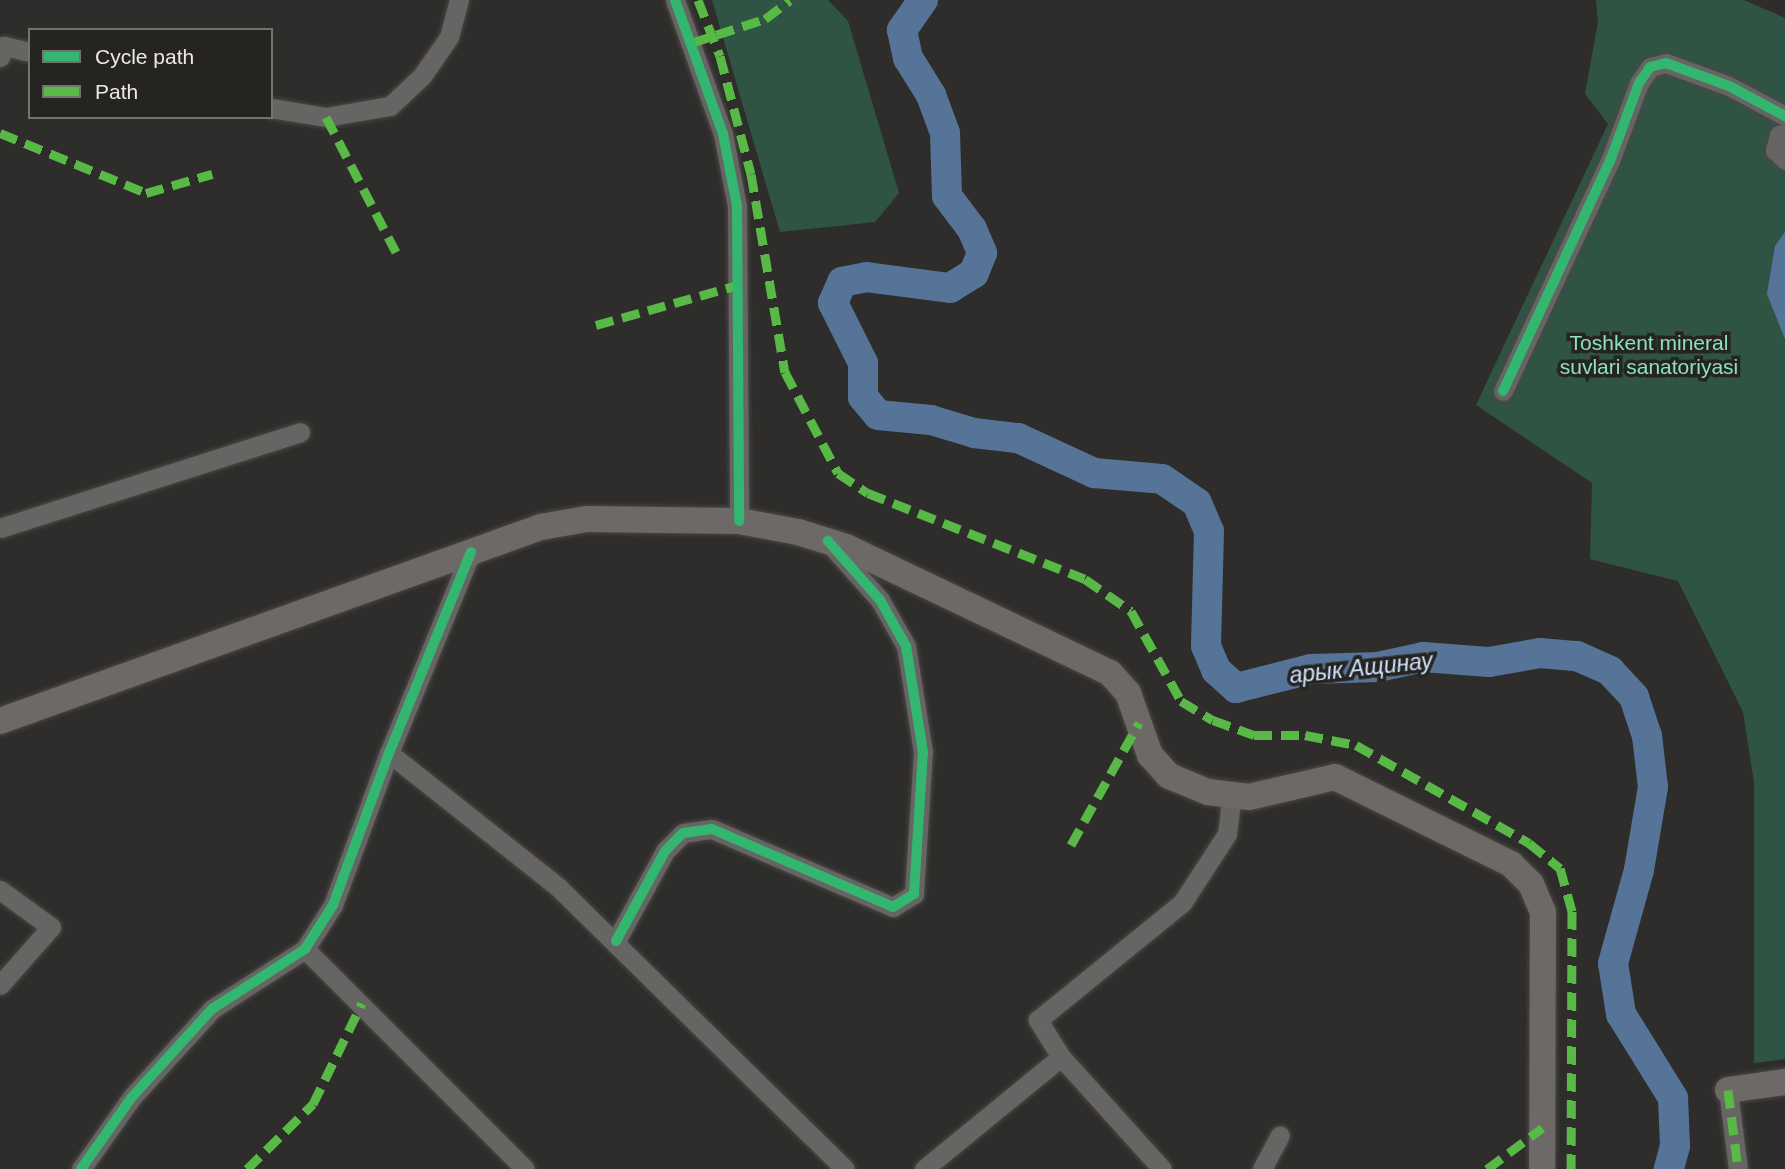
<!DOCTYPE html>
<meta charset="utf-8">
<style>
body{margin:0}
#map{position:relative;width:1785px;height:1169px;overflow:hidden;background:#2f2d2b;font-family:Helvetica,sans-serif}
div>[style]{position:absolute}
.green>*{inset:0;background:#305444}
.water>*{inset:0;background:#567497}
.river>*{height:30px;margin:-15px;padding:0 15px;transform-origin:15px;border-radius:15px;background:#567497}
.roads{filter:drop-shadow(0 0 2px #494846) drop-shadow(0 0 2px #494846)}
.street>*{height:19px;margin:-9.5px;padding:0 9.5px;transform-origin:9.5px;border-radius:9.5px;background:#666563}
.secondary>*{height:26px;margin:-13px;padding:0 13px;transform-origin:13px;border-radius:13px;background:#6d6966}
.quiet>*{height:9px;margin-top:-4.5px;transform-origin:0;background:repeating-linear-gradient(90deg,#58b947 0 18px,transparent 0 27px)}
.cycleway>*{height:10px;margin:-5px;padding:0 5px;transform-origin:5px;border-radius:5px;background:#33b770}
span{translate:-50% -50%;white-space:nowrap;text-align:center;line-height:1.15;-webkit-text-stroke:7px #262420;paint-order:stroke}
.park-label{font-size:21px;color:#8ae2bb}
.water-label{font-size:23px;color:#cde1fa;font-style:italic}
.legend{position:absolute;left:28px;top:28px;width:245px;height:91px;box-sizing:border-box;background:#262420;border:2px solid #757370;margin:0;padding:9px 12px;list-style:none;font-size:21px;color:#ebe9e7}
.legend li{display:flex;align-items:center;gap:14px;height:35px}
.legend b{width:35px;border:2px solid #757370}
</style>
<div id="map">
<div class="green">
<i style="clip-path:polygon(712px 0,828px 0,848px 21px,899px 193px,875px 222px,780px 232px)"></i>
<i style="clip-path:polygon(1596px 0,1744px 0,1785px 18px,1785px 1059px,1754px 1063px,1754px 782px,1743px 712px,1678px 581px,1590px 559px,1592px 483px,1476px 405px,1608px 124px,1585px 94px,1598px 22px)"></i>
</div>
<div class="water">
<i style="clip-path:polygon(1785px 232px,1785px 339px,1767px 294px,1775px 246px)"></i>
</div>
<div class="river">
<i style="left:923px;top:0;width:37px;rotate:125deg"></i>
<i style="left:902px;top:30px;width:29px;rotate:78deg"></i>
<i style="left:908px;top:58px;width:44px;rotate:58.1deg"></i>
<i style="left:931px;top:95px;width:40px;rotate:69.8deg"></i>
<i style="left:945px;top:133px;width:63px;rotate:88.2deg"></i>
<i style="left:947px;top:196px;width:41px;rotate:52.9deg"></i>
<i style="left:972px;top:229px;width:26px;rotate:67deg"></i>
<i style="left:982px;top:253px;width:22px;rotate:112deg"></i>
<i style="left:974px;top:273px;width:28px;rotate:148deg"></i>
<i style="left:950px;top:288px;width:84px;rotate:-172.5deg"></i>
<i style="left:867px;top:277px;width:25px;rotate:169deg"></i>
<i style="left:842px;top:282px;width:23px;rotate:113deg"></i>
<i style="left:833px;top:303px;width:67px;rotate:63.4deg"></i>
<i style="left:863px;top:363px;width:34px;rotate:90deg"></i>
<i style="left:863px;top:397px;width:23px;rotate:50deg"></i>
<i style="left:878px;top:415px;width:53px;rotate:5.4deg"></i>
<i style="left:931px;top:420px;width:45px;rotate:16.8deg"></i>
<i style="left:974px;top:433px;width:44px;rotate:6.5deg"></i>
<i style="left:1018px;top:438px;width:84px;rotate:24.7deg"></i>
<i style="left:1094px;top:473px;width:68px;rotate:5deg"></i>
<i style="left:1162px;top:479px;width:42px;rotate:34.4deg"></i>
<i style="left:1197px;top:503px;width:30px;rotate:67deg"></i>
<i style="left:1209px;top:531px;width:115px;rotate:91.5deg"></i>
<i style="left:1206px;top:646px;width:26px;rotate:67deg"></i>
<i style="left:1216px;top:670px;width:27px;rotate:42deg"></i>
<i style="left:1236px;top:688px;width:77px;rotate:-14.2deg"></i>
<i style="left:1311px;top:669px;width:67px;rotate:-1.7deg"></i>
<i style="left:1378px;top:667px;width:46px;rotate:-12.5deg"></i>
<i style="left:1423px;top:657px;width:66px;rotate:4.3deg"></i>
<i style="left:1489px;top:662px;width:52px;rotate:-10deg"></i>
<i style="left:1540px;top:653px;width:37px;rotate:5deg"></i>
<i style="left:1577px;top:656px;width:36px;rotate:24deg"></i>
<i style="left:1610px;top:671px;width:35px;rotate:47deg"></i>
<i style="left:1634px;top:697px;width:41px;rotate:71.6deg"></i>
<i style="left:1647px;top:736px;width:51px;rotate:83.3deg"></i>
<i style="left:1653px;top:787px;width:84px;rotate:99.6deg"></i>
<i style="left:1639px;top:870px;width:97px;rotate:105.6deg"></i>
<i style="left:1613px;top:963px;width:52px;rotate:81.1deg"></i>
<i style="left:1621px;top:1014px;width:99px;rotate:58.2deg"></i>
<i style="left:1673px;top:1098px;width:48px;rotate:87.6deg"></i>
<i style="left:1675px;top:1146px;width:24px;rotate:105deg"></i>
</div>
<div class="roads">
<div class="street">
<i style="left:675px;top:0;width:142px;rotate:70.3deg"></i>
<i style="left:723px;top:134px;width:73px;rotate:79deg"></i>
<i style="left:737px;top:206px;width:315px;rotate:89.6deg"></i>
<i style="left:0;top:57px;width:12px;rotate:-70deg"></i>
<i style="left:4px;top:46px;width:27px;rotate:13deg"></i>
<i style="left:271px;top:108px;width:56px;rotate:9.3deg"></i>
<i style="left:326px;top:117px;width:65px;rotate:-9.8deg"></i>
<i style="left:390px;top:106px;width:44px;rotate:-43.2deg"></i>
<i style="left:422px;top:76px;width:47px;rotate:-55.3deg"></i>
<i style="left:449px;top:37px;width:38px;rotate:-75deg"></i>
<i style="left:1785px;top:133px;width:6px;rotate:162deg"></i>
<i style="left:1779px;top:135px;width:16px;rotate:105deg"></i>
<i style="left:1775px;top:150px;width:14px;rotate:45deg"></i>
<i style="left:1503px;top:391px;width:254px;rotate:-65.1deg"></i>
<i style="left:1610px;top:161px;width:83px;rotate:-69.6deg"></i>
<i style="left:1639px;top:83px;width:19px;rotate:-55deg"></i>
<i style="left:1650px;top:67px;width:16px;rotate:-14deg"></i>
<i style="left:1666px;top:63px;width:67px;rotate:20.1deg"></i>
<i style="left:1729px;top:86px;width:64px;rotate:28.2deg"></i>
<i style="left:0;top:528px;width:315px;rotate:-17.7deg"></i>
<i style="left:389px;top:753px;width:216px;rotate:38.4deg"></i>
<i style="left:558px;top:887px;width:402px;rotate:44.5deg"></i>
<i style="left:0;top:890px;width:63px;rotate:36deg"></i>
<i style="left:51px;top:927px;width:77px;rotate:131.3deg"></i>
<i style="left:616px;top:941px;width:102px;rotate:-61.4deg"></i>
<i style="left:665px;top:851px;width:25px;rotate:-45deg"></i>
<i style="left:683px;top:833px;width:29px;rotate:-8deg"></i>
<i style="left:712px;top:829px;width:197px;rotate:23.3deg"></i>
<i style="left:893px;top:907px;width:25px;rotate:-32deg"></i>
<i style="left:914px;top:894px;width:142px;rotate:-86.4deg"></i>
<i style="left:923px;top:752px;width:107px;rotate:-99.1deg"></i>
<i style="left:906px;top:646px;width:53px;rotate:-119.5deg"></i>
<i style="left:880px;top:600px;width:76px;rotate:-131.8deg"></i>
<i style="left:305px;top:949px;width:311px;rotate:45deg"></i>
<i style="left:1728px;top:1090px;width:80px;rotate:82.8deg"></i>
<i style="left:81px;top:1169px;width:88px;rotate:-54.7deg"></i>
<i style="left:132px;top:1097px;width:119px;rotate:-47.7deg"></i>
<i style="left:212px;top:1009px;width:111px;rotate:-32.8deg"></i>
<i style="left:305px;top:949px;width:52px;rotate:-57.5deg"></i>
<i style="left:333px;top:905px;width:162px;rotate:-69.8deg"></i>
<i style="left:389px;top:753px;width:217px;rotate:-67.8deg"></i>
<i style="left:924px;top:1169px;width:177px;rotate:-39.3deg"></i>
<i style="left:1162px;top:1169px;width:151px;rotate:-132deg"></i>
<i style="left:1061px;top:1057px;width:44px;rotate:-121.9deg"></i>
<i style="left:1038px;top:1020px;width:186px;rotate:-39.1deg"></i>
<i style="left:1182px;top:903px;width:82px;rotate:-56.9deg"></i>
<i style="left:1227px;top:834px;width:39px;rotate:-83deg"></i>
<i style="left:1262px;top:1169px;width:38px;rotate:-62deg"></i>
</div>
<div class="secondary">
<i style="left:0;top:721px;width:575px;rotate:-19.73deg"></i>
<i style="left:541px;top:527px;width:47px;rotate:-9.9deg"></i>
<i style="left:587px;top:519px;width:152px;rotate:0.8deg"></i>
<i style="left:739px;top:521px;width:60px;rotate:10.6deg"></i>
<i style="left:798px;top:532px;width:50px;rotate:17.4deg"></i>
<i style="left:846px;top:547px;width:293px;rotate:25.5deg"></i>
<i style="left:1110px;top:673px;width:27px;rotate:48deg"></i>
<i style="left:1128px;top:693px;width:66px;rotate:70.5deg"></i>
<i style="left:1150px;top:755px;width:28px;rotate:48deg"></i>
<i style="left:1169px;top:776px;width:42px;rotate:22.3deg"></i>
<i style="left:1208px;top:792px;width:41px;rotate:7deg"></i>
<i style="left:1249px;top:797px;width:88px;rotate:-13.1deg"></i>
<i style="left:1335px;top:777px;width:196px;rotate:26.3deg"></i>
<i style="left:1511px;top:864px;width:28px;rotate:45deg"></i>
<i style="left:1531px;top:884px;width:30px;rotate:67deg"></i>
<i style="left:1543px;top:912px;width:257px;rotate:90.2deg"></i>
<i style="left:1728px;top:1090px;width:58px;rotate:-8deg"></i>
</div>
</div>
<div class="quiet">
<i style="left:698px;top:0;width:60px;rotate:68.6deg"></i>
<i style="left:720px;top:56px;width:122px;rotate:75.3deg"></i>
<i style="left:751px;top:174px;width:201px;rotate:80.3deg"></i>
<i style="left:785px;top:372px;width:114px;rotate:62.3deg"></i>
<i style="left:838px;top:473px;width:36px;rotate:34deg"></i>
<i style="left:868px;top:493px;width:233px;rotate:21.6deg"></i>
<i style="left:1085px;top:579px;width:56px;rotate:34.8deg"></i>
<i style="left:1131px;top:611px;width:103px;rotate:60.9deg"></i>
<i style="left:1181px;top:701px;width:37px;rotate:31deg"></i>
<i style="left:1213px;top:720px;width:44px;rotate:20.1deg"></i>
<i style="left:1254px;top:735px;width:51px"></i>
<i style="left:1305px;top:735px;width:52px;rotate:11.1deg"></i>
<i style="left:1356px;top:745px;width:199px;rotate:29.5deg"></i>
<i style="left:1529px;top:843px;width:40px;rotate:39deg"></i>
<i style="left:1560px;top:868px;width:45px;rotate:74.4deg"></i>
<i style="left:1572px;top:911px;width:258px;rotate:90.2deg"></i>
<i style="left:691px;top:43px;width:78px;rotate:-18deg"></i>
<i style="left:765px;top:19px;width:31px;rotate:-37deg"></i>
<i style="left:326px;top:117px;width:152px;rotate:62.6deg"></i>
<i style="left:0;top:133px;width:158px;rotate:22.3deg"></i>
<i style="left:146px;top:193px;width:69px;rotate:-16.1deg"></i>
<i style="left:596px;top:325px;width:148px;rotate:-15.7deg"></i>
<i style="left:1071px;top:845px;width:140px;rotate:-60.9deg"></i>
<i style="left:1728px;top:1090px;width:80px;rotate:82.8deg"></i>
<i style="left:247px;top:1169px;width:93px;rotate:-44.6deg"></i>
<i style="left:313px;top:1104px;width:112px;rotate:-64.1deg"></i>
<i style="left:1487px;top:1169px;width:69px;rotate:-36.7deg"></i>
</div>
<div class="cycleway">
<i style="left:675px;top:0;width:142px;rotate:70.3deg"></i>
<i style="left:723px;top:134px;width:73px;rotate:79deg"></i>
<i style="left:737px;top:206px;width:315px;rotate:89.6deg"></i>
<i style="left:1503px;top:391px;width:254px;rotate:-65.1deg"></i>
<i style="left:1610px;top:161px;width:83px;rotate:-69.6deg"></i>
<i style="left:1639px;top:83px;width:19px;rotate:-55deg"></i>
<i style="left:1650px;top:67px;width:16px;rotate:-14deg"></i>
<i style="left:1666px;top:63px;width:67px;rotate:20.1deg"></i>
<i style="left:1729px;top:86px;width:64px;rotate:28.2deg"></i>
<i style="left:616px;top:941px;width:102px;rotate:-61.4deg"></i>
<i style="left:665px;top:851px;width:25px;rotate:-45deg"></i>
<i style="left:683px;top:833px;width:29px;rotate:-8deg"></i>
<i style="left:712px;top:829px;width:197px;rotate:23.3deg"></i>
<i style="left:893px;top:907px;width:25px;rotate:-32deg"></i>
<i style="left:914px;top:894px;width:142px;rotate:-86.4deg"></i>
<i style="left:923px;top:752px;width:107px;rotate:-99.1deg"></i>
<i style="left:906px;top:646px;width:53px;rotate:-119.5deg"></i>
<i style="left:880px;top:600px;width:79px;rotate:-131.4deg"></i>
<i style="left:81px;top:1169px;width:88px;rotate:-54.7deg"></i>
<i style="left:132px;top:1097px;width:119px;rotate:-47.7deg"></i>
<i style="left:212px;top:1009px;width:111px;rotate:-32.8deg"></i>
<i style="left:305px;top:949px;width:52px;rotate:-57.5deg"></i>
<i style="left:333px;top:905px;width:162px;rotate:-69.8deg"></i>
<i style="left:389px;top:753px;width:217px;rotate:-67.8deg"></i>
</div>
<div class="park-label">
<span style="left:1649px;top:355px">Toshkent mineral<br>suvlari sanatoriyasi</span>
</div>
<div class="water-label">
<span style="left:1361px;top:668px;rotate:-6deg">арык Ащинау</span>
</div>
<ul class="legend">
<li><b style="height:9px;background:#33b770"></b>Cycle path</li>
<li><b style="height:9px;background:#58b947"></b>Path</li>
</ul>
</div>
